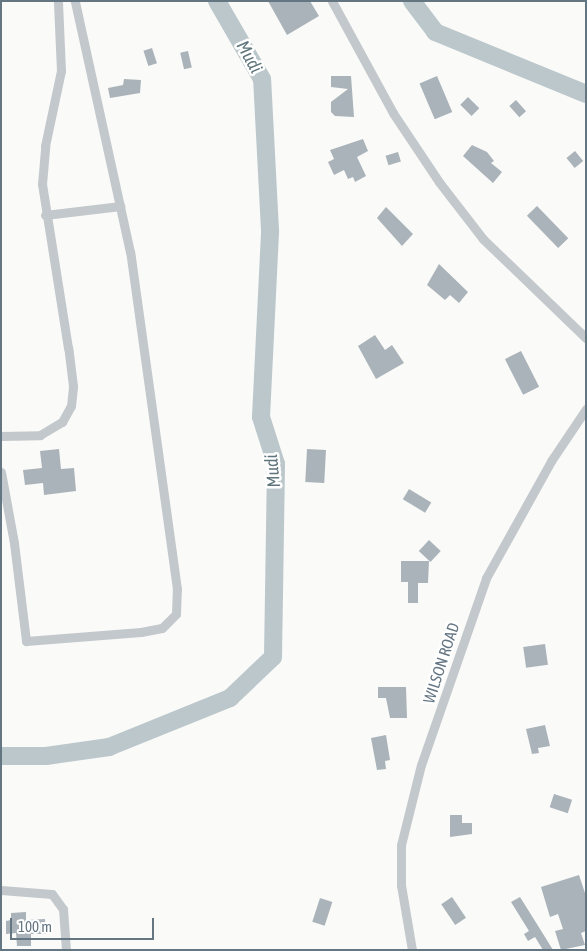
<!DOCTYPE html>
<style>
body{margin:0}
#map{position:relative;width:587px;height:951px;overflow:hidden;background:#fafaf8;font-family:"Asap Condensed",sans-serif}
div>[style]{position:absolute}
.river>*{height:18px;margin:-9px;padding:0 9px;transform-origin:9px;border-radius:9px;background:#bbc7cb}
.building>*{inset:0;background:#aab3b9;transform-origin:0 0}
.minor>*{height:9px;margin:-4.5px;padding:0 4.5px;transform-origin:4.5px;border-radius:4.5px;background:#c3c8cc}
span{translate:-50% -50%;white-space:nowrap;text-align:center;line-height:1.15;-webkit-text-stroke:5px #fff;paint-order:stroke}
.street-label{font-size:16px;color:#657683}
.water-label{font-size:18px;color:#60757c;font-style:italic}
.frame{position:absolute;inset:0;border:2px solid #657683;pointer-events:none}
.scale{position:absolute;left:10px;top:918px;width:144px;height:22px;box-sizing:border-box;border:2px solid #657683;border-top:0;padding-left:6px;font-size:15px;line-height:18px;white-space:nowrap;color:#657683;-webkit-text-stroke:4px #fff;paint-order:stroke}
</style>
<div id="map">
<div class="river">
<i style="left:412px;top:1px;width:39px;rotate:53deg"></i>
<i style="left:435px;top:32px;width:163px;rotate:22.3deg"></i>
<i style="left:1px;top:756px;width:45px"></i>
<i style="left:46px;top:756px;width:64px;rotate:-8.1deg"></i>
<i style="left:109px;top:747px;width:131px;rotate:-22deg"></i>
<i style="left:230px;top:698px;width:59px;rotate:-43.6deg"></i>
<i style="left:273px;top:657px;width:193px;rotate:-89.1deg"></i>
<i style="left:276px;top:464px;width:49px;rotate:-107.7deg"></i>
<i style="left:261px;top:417px;width:187px;rotate:-87.2deg"></i>
<i style="left:270px;top:230px;width:151px;rotate:-93deg"></i>
<i style="left:262px;top:79px;width:90px;rotate:-120deg"></i>
</div>
<div class="building">
<i style="clip-path:polygon(268px 1px,310px 1px,319px 16px,287px 35px)"></i>
<i style="left:152px;top:48px;width:16px;height:9px;rotate:72deg"></i>
<i style="left:188px;top:51px;width:17px;height:8px;rotate:77deg"></i>
<i style="clip-path:polygon(331px 76px,351px 76px,354px 117px,335px 116px,331px 112px,331px 102px,348px 89px,331px 87px)"></i>
<i style="left:437px;top:76px;width:39px;height:19px;rotate:67deg"></i>
<i style="clip-path:polygon(124px 79px,141px 80px,140px 93px,110px 98px,108px 88px,123px 85px)"></i>
<i style="left:468px;top:97px;width:16px;height:11px;rotate:45deg"></i>
<i style="left:516px;top:100px;width:15px;height:9px;rotate:48deg"></i>
<i style="clip-path:polygon(363px 139px,368px 151px,357px 157px,366px 176px,355px 182px,353px 177px,348px 179px,344px 170px,334px 175px,328px 162px,334px 159px,330px 150px)"></i>
<i style="clip-path:polygon(472px 145px,487px 152px,494px 161px,491px 163px,502px 172px,493px 183px,463px 156px)"></i>
<i style="left:575px;top:151px;width:13px;height:11px;rotate:51deg"></i>
<i style="left:398px;top:152px;width:10px;height:13px;rotate:73deg"></i>
<i style="left:537px;top:206px;width:45px;height:14px;rotate:46deg"></i>
<i style="clip-path:polygon(386px 207px,413px 234px,402px 246px,377px 218px)"></i>
<i style="clip-path:polygon(439px 264px,468px 292px,459px 303px,450px 295px,445px 300px,427px 285px)"></i>
<i style="clip-path:polygon(375px 335px,385px 350px,392px 345px,404px 363px,376px 379px,358px 346px)"></i>
<i style="left:521px;top:351px;width:40px;height:18px;rotate:63deg"></i>
<i style="clip-path:polygon(59px 449px,61px 469px,74px 468px,76px 491px,44px 495px,43px 483px,25px 485px,23px 470px,42px 468px,40px 451px)"></i>
<i style="left:307px;top:449px;width:19px;height:33px;rotate:3deg"></i>
<i style="left:409px;top:489px;width:26px;height:12px;rotate:31deg"></i>
<i style="left:429px;top:540px;width:16px;height:15px;rotate:43deg"></i>
<i style="clip-path:polygon(401px 561px,429px 561px,428px 583px,418px 583px,418px 603px,408px 603px,408px 582px,401px 582px)"></i>
<i style="left:545px;top:644px;width:21px;height:22px;rotate:82deg"></i>
<i style="clip-path:polygon(378px 687px,406px 687px,407px 718px,390px 718px,386px 698px,378px 698px)"></i>
<i style="clip-path:polygon(545px 725px,550px 746px,538px 748px,539px 753px,532px 754px,526px 729px)"></i>
<i style="clip-path:polygon(386px 735px,390px 760px,385px 761px,386px 769px,377px 770px,371px 738px)"></i>
<i style="left:554px;top:794px;width:19px;height:14px;rotate:18deg"></i>
<i style="clip-path:polygon(450px 815px,462px 815px,462px 823px,472px 823px,472px 834px,450px 837px)"></i>
<i style="clip-path:polygon(579px 875px,586px 896px,586px 931px,581px 933px,585px 945px,561px 950px,555px 931px,563px 929px,558px 914px,550px 917px,541px 887px)"></i>
<i style="left:452px;top:897px;width:25px;height:13px;rotate:56deg"></i>
<i style="clip-path:polygon(520px 897px,545px 937px,553px 950px,543px 950px,535px 937px,528px 941px,524px 934px,529px 931px,511px 902px)"></i>
<i style="left:320px;top:898px;width:13px;height:25px;rotate:18deg"></i>
<i style="clip-path:polygon(26px 912px,26px 920px,45px 919px,46px 934px,31px 934px,31px 946px,17px 946px,16px 933px,6px 934px,6px 921px,11px 920px,11px 913px)"></i>
</div>
<div class="minor">
<i style="left:332px;top:1px;width:128px;rotate:61.4deg"></i>
<i style="left:393px;top:113px;width:83px;rotate:56.3deg"></i>
<i style="left:439px;top:182px;width:72px;rotate:52.3deg"></i>
<i style="left:483px;top:239px;width:143px;rotate:43.9deg"></i>
<i style="left:45px;top:215px;width:76px;rotate:-6.8deg"></i>
<i style="left:1px;top:436px;width:39px;rotate:-1deg"></i>
<i style="left:40px;top:435px;width:26px;rotate:-31deg"></i>
<i style="left:62px;top:422px;width:18px;rotate:-61deg"></i>
<i style="left:71px;top:406px;width:20px;rotate:-84deg"></i>
<i style="left:73px;top:386px;width:38px;rotate:-97deg"></i>
<i style="left:68px;top:348px;width:166px;rotate:-99deg"></i>
<i style="left:42px;top:184px;width:38px;rotate:-85deg"></i>
<i style="left:45px;top:146px;width:77px;rotate:-78deg"></i>
<i style="left:61px;top:71px;width:70px;rotate:-92.5deg"></i>
<i style="left:1px;top:472px;width:72px;rotate:79.6deg"></i>
<i style="left:14px;top:543px;width:99px;rotate:83deg"></i>
<i style="left:26px;top:641px;width:115px;rotate:-4.5deg"></i>
<i style="left:141px;top:632px;width:21px;rotate:-11deg"></i>
<i style="left:162px;top:628px;width:20px;rotate:-45deg"></i>
<i style="left:176px;top:614px;width:25px;rotate:-88deg"></i>
<i style="left:177px;top:589px;width:340px;rotate:-97.9deg"></i>
<i style="left:130px;top:252px;width:257px;rotate:-102.4deg"></i>
<i style="left:1px;top:890px;width:51px;rotate:4.5deg"></i>
<i style="left:52px;top:894px;width:19px;rotate:54deg"></i>
<i style="left:63px;top:909px;width:41px;rotate:85.8deg"></i>
<i style="left:412px;top:950px;width:66px;rotate:-99.6deg"></i>
<i style="left:401px;top:885px;width:40px;rotate:-90deg"></i>
<i style="left:401px;top:845px;width:82px;rotate:-76deg"></i>
<i style="left:421px;top:765px;width:198px;rotate:-70.8deg"></i>
<i style="left:486px;top:578px;width:134px;rotate:-60.9deg"></i>
<i style="left:551px;top:461px;width:63px;rotate:-56.1deg"></i>
</div>
<div class="street-label">
<span style="left:441px;top:663px;rotate:-72deg">WILSON ROAD</span>
</div>
<div class="water-label">
<span style="left:249px;top:57px;rotate:61deg">Mudi</span>
<span style="left:273px;top:471px;rotate:-96deg">Mudi</span>
</div>
<div class="frame"></div>
<div class="scale">100 m</div>
</div>
